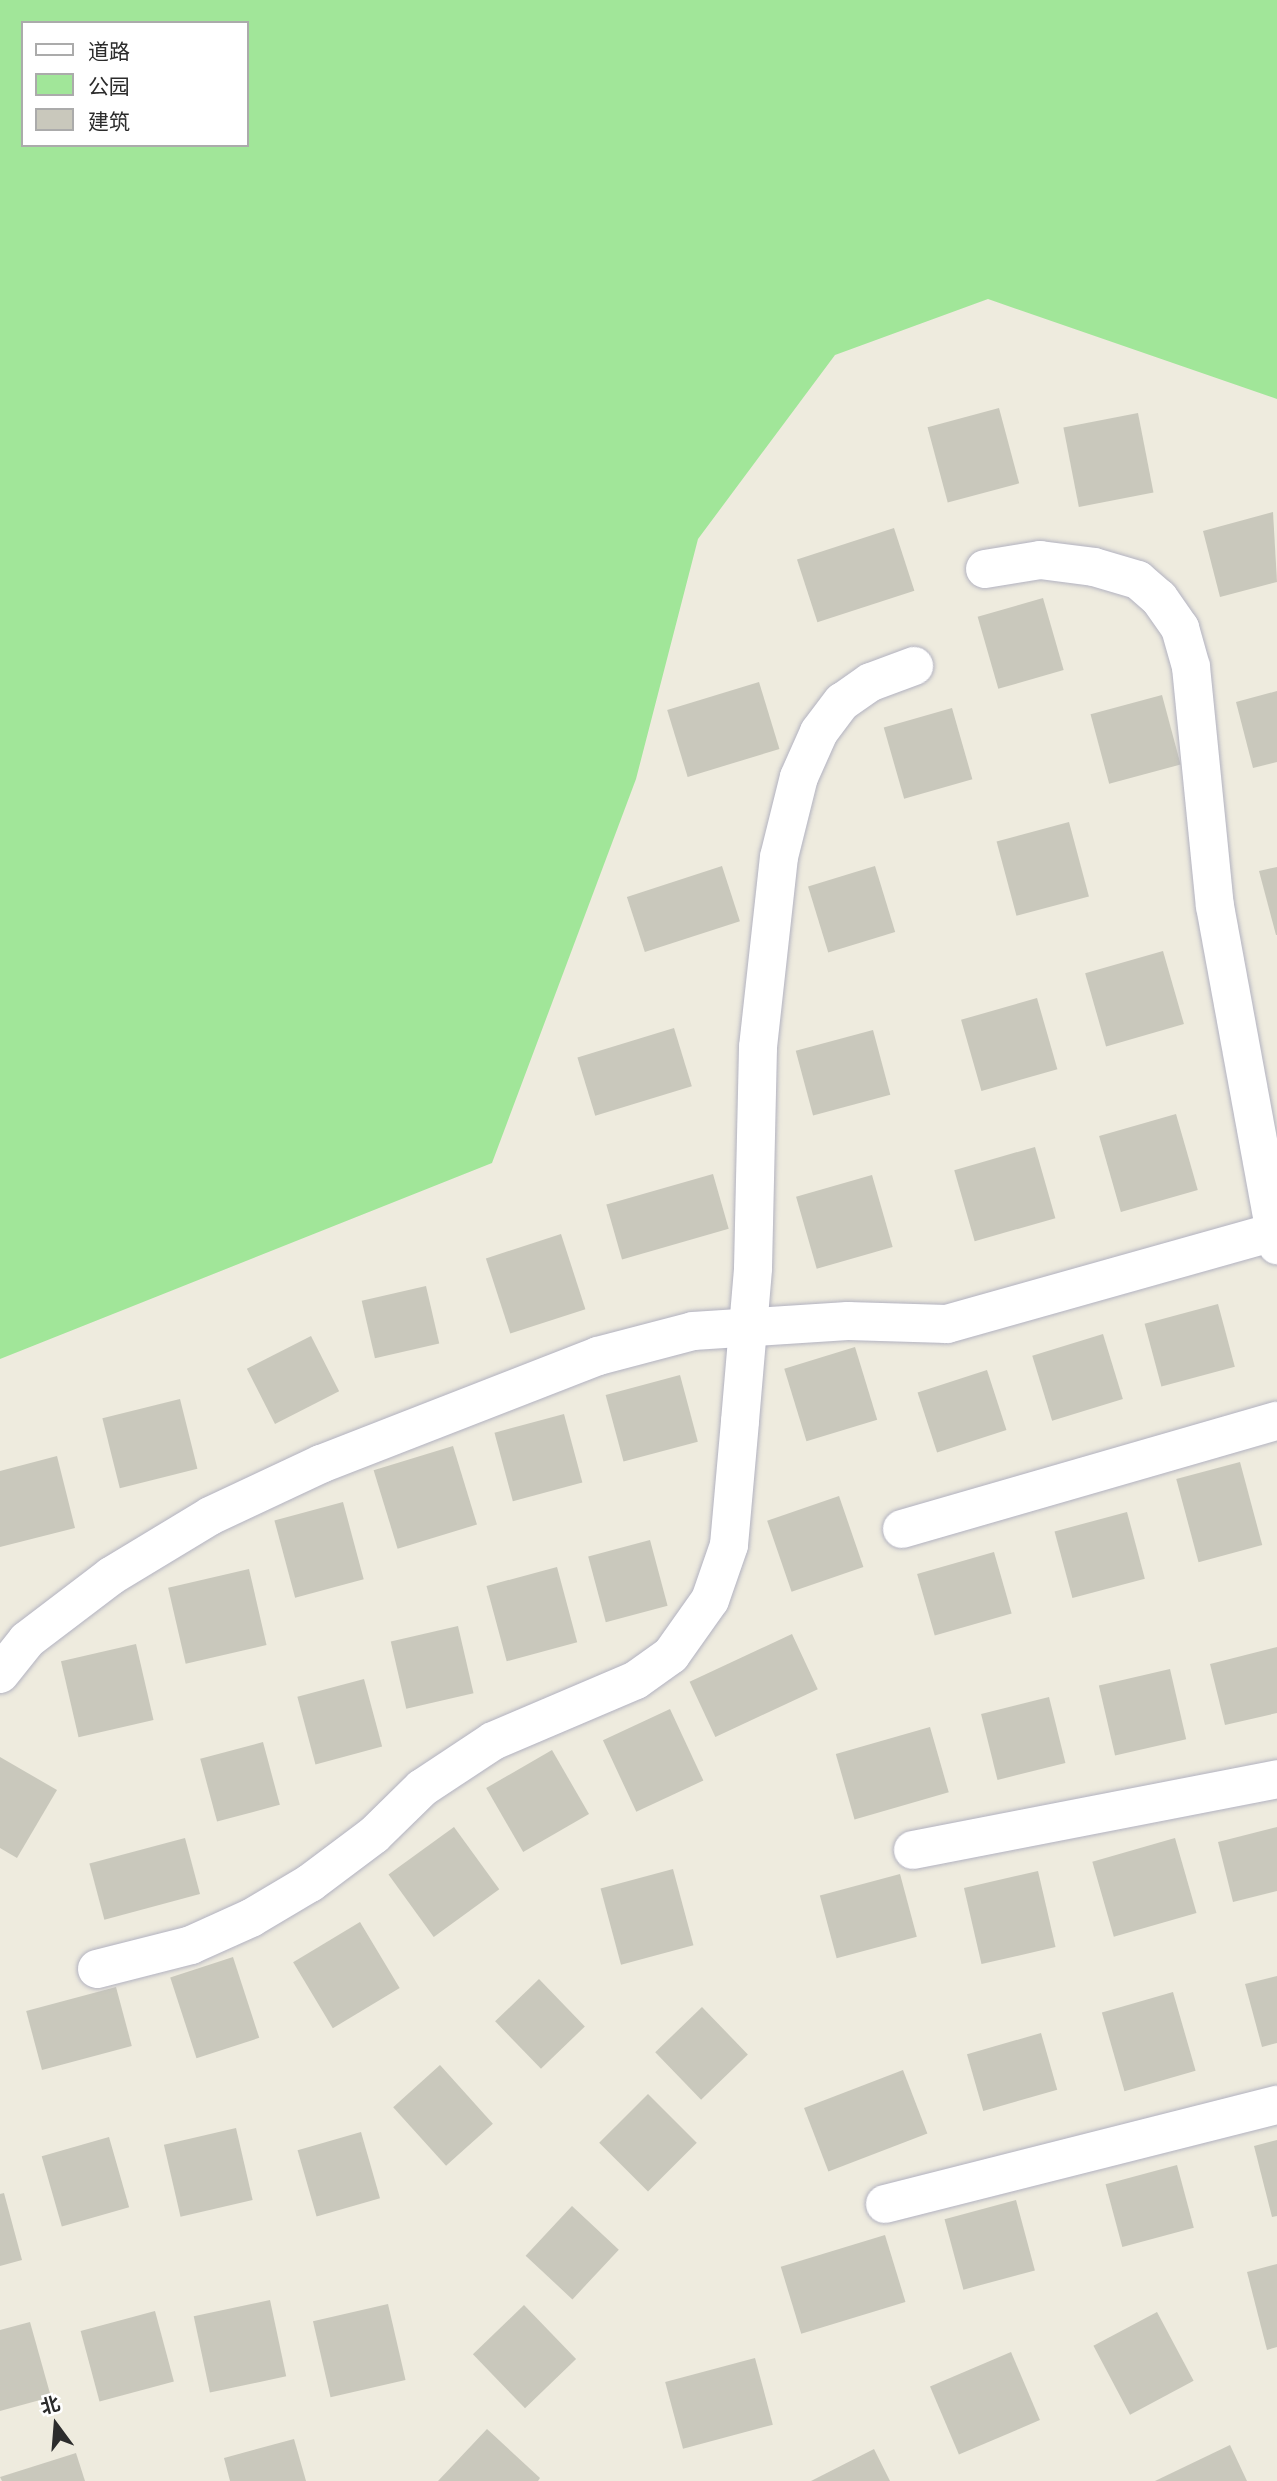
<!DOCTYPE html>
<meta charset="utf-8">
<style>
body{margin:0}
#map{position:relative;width:1277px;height:2481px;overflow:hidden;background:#eeebde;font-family:Manrope,"Noto Sans SC",sans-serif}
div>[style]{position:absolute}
.green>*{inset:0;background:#a1e699}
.building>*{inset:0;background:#c9c8bc;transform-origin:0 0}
.roads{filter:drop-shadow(0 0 2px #b2b2c0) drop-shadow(0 0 2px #b2b2c0)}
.minor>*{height:38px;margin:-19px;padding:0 19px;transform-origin:19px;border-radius:19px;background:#fff}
span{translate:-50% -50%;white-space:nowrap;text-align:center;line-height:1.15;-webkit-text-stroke:5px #fff;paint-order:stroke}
.legend{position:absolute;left:21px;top:21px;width:228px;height:126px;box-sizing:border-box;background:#fff;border:2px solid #ababab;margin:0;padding:9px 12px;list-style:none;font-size:21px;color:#2c2c2c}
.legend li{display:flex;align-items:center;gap:14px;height:35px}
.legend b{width:35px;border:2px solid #ababab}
.north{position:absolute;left:21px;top:2390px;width:70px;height:70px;-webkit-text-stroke:5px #fff;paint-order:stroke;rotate:344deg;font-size:19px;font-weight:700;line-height:28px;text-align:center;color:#2c2c2c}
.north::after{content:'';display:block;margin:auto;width:24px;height:32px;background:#2c2c2c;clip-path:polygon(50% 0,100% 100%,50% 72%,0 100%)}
</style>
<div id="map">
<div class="green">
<i style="clip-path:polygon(evenodd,0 0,1277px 0,1277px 399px,988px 299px,835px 355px,698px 539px,636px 779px,492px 1163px,0 1359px,0 0,23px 23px,247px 23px,247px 145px,23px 145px,23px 23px)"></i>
</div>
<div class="building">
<i style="left:999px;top:408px;width:78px;height:74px;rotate:75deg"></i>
<i style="left:1138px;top:413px;width:81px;height:76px;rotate:79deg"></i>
<i style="clip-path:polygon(1273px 512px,1277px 582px,1220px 597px,1203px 531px)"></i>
<i style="left:894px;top:528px;width:66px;height:102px;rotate:72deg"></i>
<i style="left:1043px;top:598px;width:75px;height:68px;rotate:74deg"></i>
<i style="left:759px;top:682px;width:70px;height:96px;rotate:73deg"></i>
<i style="clip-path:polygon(1277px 691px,1277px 762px,1253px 768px,1236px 702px)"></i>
<i style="left:1162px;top:695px;width:72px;height:74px;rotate:75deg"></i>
<i style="left:952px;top:708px;width:74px;height:71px;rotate:74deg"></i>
<i style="left:1069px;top:822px;width:77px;height:75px;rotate:75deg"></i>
<i style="left:722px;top:866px;width:58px;height:100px;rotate:72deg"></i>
<i style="left:875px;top:866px;width:69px;height:70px;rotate:73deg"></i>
<i style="clip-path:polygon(1277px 867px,1277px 935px,1276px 935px,1259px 871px)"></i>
<i style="left:1163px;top:951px;width:76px;height:81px;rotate:74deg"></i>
<i style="left:1037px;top:998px;width:74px;height:79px;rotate:74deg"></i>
<i style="left:674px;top:1028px;width:61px;height:101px;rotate:73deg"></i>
<i style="left:873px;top:1030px;width:67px;height:80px;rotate:75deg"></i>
<i style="left:1176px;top:1114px;width:79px;height:80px;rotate:74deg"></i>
<i style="left:1035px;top:1147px;width:74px;height:84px;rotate:74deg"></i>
<i style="left:713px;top:1174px;width:57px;height:111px;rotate:74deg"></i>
<i style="left:872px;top:1175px;width:75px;height:79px;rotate:74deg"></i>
<i style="left:561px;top:1234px;width:79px;height:79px;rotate:72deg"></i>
<i style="left:426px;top:1286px;width:59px;height:66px;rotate:77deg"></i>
<i style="left:1218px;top:1304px;width:65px;height:76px;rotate:75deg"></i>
<i style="left:1103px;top:1334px;width:68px;height:74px;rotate:73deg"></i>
<i style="left:311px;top:1336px;width:62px;height:72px;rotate:63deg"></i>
<i style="left:855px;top:1347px;width:76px;height:74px;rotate:73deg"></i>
<i style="left:987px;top:1370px;width:63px;height:73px;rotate:72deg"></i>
<i style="left:680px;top:1375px;width:69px;height:77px;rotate:75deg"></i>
<i style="left:180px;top:1399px;width:72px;height:80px;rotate:76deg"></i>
<i style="left:564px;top:1414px;width:71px;height:72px;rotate:75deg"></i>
<i style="left:453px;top:1446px;width:82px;height:83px;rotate:73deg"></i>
<i style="clip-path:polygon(57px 1456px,75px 1528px,0 1547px,0 1471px)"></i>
<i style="left:1240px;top:1462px;width:86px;height:66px;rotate:75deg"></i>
<i style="left:839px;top:1496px;width:75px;height:76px;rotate:71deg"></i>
<i style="left:343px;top:1502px;width:80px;height:71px;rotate:75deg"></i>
<i style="left:1127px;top:1512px;width:69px;height:75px;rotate:75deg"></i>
<i style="left:650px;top:1540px;width:68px;height:64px;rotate:75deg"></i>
<i style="left:994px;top:1552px;width:64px;height:80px;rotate:74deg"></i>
<i style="left:557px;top:1567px;width:78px;height:73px;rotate:75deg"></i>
<i style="left:249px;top:1569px;width:78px;height:83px;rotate:77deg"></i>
<i style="left:458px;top:1626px;width:69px;height:69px;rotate:77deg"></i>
<i style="left:792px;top:1634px;width:61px;height:113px;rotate:65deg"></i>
<i style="left:136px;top:1644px;width:78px;height:77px;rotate:77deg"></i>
<i style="clip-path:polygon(1277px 1647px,1277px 1713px,1225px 1725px,1210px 1664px)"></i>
<i style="left:1170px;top:1669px;width:72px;height:73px;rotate:77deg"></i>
<i style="left:364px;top:1679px;width:70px;height:69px;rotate:75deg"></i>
<i style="left:1049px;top:1697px;width:68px;height:70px;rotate:76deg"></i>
<i style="left:670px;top:1709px;width:79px;height:74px;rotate:65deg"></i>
<i style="left:930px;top:1727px;width:68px;height:98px;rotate:74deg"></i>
<i style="left:263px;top:1742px;width:65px;height:65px;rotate:75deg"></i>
<i style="left:552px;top:1750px;width:74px;height:76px;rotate:60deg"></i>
<i style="clip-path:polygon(0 1757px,57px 1790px,17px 1858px,0 1848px)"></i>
<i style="left:454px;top:1827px;width:77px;height:81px;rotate:54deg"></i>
<i style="clip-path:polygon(1277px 1827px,1277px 1891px,1233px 1902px,1218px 1842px)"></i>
<i style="left:185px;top:1838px;width:58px;height:99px;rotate:75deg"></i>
<i style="left:1175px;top:1838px;width:78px;height:86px;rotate:74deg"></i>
<i style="left:673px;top:1869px;width:79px;height:75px;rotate:75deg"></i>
<i style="left:1038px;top:1871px;width:78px;height:76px;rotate:77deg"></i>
<i style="left:900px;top:1874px;width:65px;height:83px;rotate:75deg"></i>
<i style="left:360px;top:1922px;width:77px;height:78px;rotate:59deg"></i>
<i style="left:233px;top:1957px;width:85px;height:66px;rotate:72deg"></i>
<i style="clip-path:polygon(1277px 1976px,1277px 2043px,1262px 2047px,1245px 1984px)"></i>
<i style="left:539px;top:1979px;width:66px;height:61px;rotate:46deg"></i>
<i style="left:116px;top:1987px;width:61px;height:93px;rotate:75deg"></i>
<i style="left:1173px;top:1992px;width:82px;height:74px;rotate:74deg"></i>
<i style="left:702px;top:2007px;width:66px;height:65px;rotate:46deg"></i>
<i style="left:1041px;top:2033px;width:59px;height:77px;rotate:74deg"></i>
<i style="left:440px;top:2065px;width:79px;height:63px;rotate:48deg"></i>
<i style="left:903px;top:2070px;width:68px;height:106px;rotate:69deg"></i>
<i style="left:648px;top:2094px;width:69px;height:69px;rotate:45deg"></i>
<i style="left:236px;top:2128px;width:74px;height:74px;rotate:77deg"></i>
<i style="left:361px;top:2132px;width:69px;height:66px;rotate:74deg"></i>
<i style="left:109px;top:2137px;width:73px;height:70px;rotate:74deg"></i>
<i style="clip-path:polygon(1277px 2140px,1277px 2216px,1272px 2217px,1254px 2146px)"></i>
<i style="left:1177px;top:2165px;width:65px;height:74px;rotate:75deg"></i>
<i style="clip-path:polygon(4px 2193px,22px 2260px,0 2266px,0 2194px)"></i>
<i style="left:1016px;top:2200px;width:73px;height:74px;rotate:75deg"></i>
<i style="left:572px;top:2206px;width:64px;height:68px;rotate:43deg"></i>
<i style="left:885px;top:2235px;width:70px;height:109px;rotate:73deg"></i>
<i style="clip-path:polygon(1277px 2264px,1277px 2347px,1267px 2350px,1247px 2272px)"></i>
<i style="left:270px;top:2300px;width:78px;height:78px;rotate:78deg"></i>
<i style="left:388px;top:2304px;width:78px;height:77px;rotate:77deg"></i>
<i style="left:524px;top:2305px;width:75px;height:71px;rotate:46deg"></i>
<i style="left:155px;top:2311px;width:73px;height:77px;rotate:75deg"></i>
<i style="left:1157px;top:2312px;width:78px;height:72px;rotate:62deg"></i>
<i style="clip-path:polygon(30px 2322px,51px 2397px,0 2411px,0 2330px)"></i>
<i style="left:1011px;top:2352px;width:74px;height:88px;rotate:67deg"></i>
<i style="left:755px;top:2358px;width:69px;height:93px;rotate:75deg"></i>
<i style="clip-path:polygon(487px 2429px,540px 2478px,538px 2481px,438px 2481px)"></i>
<i style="clip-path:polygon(294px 2439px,306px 2481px,230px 2481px,224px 2458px)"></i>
<i style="clip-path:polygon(1230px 2445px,1247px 2481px,1155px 2481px)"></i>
<i style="clip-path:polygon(874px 2449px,890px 2481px,811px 2481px)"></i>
<i style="clip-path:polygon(76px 2453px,85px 2481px,2px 2481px,0 2477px)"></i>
</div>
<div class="roads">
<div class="minor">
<i style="left:985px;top:569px;width:56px;rotate:-9.3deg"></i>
<i style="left:1040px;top:560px;width:54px;rotate:7.4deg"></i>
<i style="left:1094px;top:567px;width:46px;rotate:16.5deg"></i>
<i style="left:1138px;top:580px;width:28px;rotate:41deg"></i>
<i style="left:1159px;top:598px;width:37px;rotate:55deg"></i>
<i style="left:1180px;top:628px;width:41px;rotate:74.2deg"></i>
<i style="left:1191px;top:667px;width:240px;rotate:84.3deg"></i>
<i style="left:1215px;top:906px;width:345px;rotate:79.6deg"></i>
<i style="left:902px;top:1529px;width:390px;rotate:-16.1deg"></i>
<i style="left:0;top:1674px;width:43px;rotate:-51.5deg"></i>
<i style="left:27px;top:1640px;width:106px;rotate:-37.3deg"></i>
<i style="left:111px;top:1576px;width:116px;rotate:-31.2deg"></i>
<i style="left:210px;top:1516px;width:123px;rotate:-25.1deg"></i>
<i style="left:321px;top:1464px;width:297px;rotate:-21.3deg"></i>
<i style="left:598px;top:1356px;width:98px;rotate:-14.7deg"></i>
<i style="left:693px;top:1331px;width:155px;rotate:-3.7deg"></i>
<i style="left:848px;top:1321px;width:99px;rotate:1.7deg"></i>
<i style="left:947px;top:1324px;width:341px;rotate:-15.7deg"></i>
<i style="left:913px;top:1850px;width:371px;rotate:-11deg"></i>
<i style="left:97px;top:1969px;width:97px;rotate:-14.3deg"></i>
<i style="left:191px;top:1945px;width:66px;rotate:-24.2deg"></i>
<i style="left:251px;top:1918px;width:69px;rotate:-30.7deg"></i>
<i style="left:310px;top:1883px;width:80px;rotate:-36.9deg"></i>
<i style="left:374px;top:1835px;width:67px;rotate:-44.4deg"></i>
<i style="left:422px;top:1788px;width:85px;rotate:-33.5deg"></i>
<i style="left:493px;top:1741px;width:155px;rotate:-23.1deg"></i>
<i style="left:636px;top:1680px;width:43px;rotate:-35.5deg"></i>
<i style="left:671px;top:1655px;width:67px;rotate:-54.7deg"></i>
<i style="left:710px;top:1600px;width:58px;rotate:-70.9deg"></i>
<i style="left:729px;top:1545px;width:124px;rotate:-84.9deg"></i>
<i style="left:740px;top:1421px;width:154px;rotate:-85.1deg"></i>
<i style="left:753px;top:1268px;width:221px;rotate:-88.7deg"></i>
<i style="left:758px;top:1047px;width:191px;rotate:-83.7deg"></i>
<i style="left:779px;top:857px;width:82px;rotate:-76deg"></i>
<i style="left:799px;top:777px;width:49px;rotate:-66deg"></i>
<i style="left:819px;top:732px;width:38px;rotate:-53deg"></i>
<i style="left:842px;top:702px;width:35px;rotate:-35deg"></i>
<i style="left:871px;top:682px;width:46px;rotate:-20.4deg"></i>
<i style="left:885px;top:2204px;width:404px;rotate:-14.2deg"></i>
</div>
</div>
<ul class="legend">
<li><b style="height:9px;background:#fff"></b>道路</li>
<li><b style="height:19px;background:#a1e699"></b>公园</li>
<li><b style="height:19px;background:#c9c8bc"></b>建筑</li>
</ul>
<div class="north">北</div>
</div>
